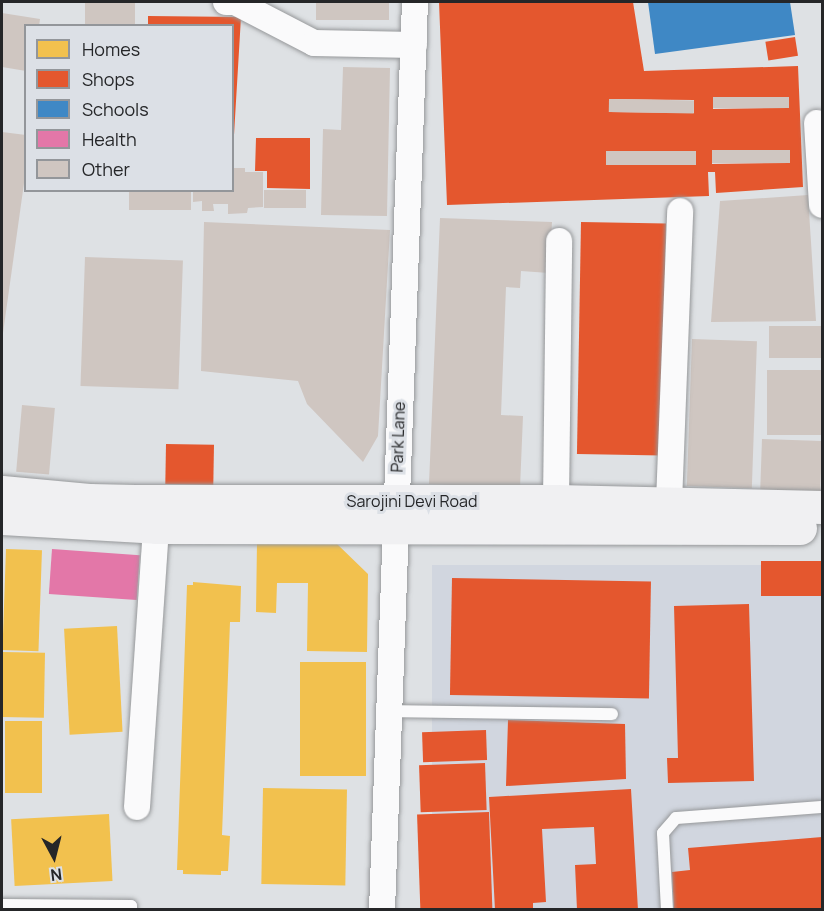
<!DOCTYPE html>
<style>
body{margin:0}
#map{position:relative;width:824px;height:911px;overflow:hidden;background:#dee1e4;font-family:Manrope,sans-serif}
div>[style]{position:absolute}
.built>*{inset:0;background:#d1d6df;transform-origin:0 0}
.homes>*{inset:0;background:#f2c14e;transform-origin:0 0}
.shops>*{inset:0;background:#e4572e;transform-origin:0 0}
.schools>*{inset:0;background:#3f88c5}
.health>*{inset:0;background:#e377a8;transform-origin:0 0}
.building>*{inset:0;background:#cfc6c1;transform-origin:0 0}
.roads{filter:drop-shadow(0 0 2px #96989a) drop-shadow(0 0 2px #96989a)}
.lane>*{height:12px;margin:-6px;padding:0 6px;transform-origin:6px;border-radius:6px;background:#fafafb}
.street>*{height:26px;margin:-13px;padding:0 13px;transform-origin:13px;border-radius:13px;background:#fafafb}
.secondary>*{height:33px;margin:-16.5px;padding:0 16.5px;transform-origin:16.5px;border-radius:16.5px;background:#f0f0f2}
span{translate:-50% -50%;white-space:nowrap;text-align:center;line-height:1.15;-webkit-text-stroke:6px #dce0e6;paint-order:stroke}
.street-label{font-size:16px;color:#252628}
.frame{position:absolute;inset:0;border:3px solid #252628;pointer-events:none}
.legend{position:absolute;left:24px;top:24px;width:210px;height:168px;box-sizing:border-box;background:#dce0e6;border:2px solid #93969a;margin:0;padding:8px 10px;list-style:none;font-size:18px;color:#252628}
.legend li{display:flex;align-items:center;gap:12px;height:30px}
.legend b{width:30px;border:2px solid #93969a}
.north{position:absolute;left:24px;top:827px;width:60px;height:60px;-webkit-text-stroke:4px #dce0e6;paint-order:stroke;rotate:173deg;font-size:16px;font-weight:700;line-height:24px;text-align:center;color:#252628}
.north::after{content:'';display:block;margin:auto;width:21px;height:27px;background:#252628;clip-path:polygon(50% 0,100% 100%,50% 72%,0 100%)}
</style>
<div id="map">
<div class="built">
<i style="left:432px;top:565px;width:390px;height:345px"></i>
</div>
<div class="homes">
<i style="clip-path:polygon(257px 542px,336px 543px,368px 574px,367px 652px,307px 651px,308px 583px,277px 583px,276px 613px,256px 612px)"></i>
<i style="left:6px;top:549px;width:36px;height:101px;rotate:2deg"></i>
<i style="clip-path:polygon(193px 582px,241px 586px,240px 622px,230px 622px,222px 835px,230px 836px,228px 871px,221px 871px,221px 875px,183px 874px,183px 870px,177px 870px,187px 585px,193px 585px)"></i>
<i style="left:117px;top:626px;width:106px;height:53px;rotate:87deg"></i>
<i style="left:2px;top:652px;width:43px;height:65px;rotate:1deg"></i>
<i style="left:300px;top:662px;width:66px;height:114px"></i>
<i style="left:5px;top:721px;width:37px;height:72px"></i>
<i style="left:263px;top:788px;width:84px;height:96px;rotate:1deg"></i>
<i style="left:109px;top:814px;width:67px;height:98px;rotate:87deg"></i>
</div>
<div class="shops">
<i style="clip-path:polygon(evenodd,439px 2px,633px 2px,644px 71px,798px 66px,803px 187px,716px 193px,715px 172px,708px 172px,709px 196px,447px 205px,439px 2px,789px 97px,789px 108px,713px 109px,713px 98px,789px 97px,439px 2px,609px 99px,694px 100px,694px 113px,609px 112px,609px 99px,439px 2px,790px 150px,790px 163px,712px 164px,712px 152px,790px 150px,439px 2px,606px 151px,696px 151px,696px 165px,606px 165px,606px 151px)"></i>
<i style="clip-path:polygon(148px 16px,241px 17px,234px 135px,232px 26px,148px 26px)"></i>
<i style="left:795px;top:37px;width:19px;height:30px;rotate:81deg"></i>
<i style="clip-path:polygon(256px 138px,310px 138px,310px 189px,267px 188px,267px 171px,255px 171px)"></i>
<i style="left:581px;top:222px;width:85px;height:232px;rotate:1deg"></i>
<i style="left:166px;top:444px;width:48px;height:40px;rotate:1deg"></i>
<i style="left:761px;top:561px;width:61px;height:35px"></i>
<i style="left:452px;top:578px;width:199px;height:117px;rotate:1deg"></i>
<i style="clip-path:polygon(749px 604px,754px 781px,668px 783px,667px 758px,678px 758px,674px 606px)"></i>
<i style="clip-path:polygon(508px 720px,625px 724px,626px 779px,506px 786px)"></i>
<i style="left:486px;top:730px;width:30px;height:64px;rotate:88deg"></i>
<i style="left:485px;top:763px;width:47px;height:66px;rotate:88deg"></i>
<i style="clip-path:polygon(631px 789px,638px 910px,577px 910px,575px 865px,596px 864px,594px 827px,542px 829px,546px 902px,533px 903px,533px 910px,495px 910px,489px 797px)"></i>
<i style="left:489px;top:812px;width:98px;height:72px;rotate:88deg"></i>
<i style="clip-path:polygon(822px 837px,822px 910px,674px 910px,672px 872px,690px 870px,688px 848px)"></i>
</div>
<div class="schools">
<i style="clip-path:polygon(648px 2px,790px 2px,795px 35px,655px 54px)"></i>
</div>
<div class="health">
<i style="left:52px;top:549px;width:88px;height:45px;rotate:4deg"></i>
</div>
<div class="building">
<i style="left:85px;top:2px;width:50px;height:24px"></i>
<i style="left:316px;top:2px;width:73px;height:18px"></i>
<i style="clip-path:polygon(2px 13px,40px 19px,39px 26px,26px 26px,26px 71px,2px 67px)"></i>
<i style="clip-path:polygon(343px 67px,390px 68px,387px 216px,321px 215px,323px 129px,341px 130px)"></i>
<i style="left:789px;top:97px;width:11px;height:76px;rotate:90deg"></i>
<i style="left:609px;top:99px;width:85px;height:13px;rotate:1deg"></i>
<i style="clip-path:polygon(2px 132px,26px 135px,26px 169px,3px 333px)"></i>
<i style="left:790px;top:150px;width:13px;height:78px;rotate:90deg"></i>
<i style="left:606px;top:151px;width:90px;height:14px"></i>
<i style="clip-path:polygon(232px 168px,245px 168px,245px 172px,263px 172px,263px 207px,248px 208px,247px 213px,228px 214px,228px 204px,213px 204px,214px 211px,202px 211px,202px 201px,193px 202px,193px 190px,232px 190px)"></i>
<i style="left:129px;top:190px;width:62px;height:20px"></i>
<i style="left:264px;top:190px;width:42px;height:18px"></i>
<i style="clip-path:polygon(808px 195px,816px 321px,711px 322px,720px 201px)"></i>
<i style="clip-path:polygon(440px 218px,552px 222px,549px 273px,521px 271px,520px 288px,506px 287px,501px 415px,523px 416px,520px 488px,429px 484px)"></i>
<i style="clip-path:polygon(204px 222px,390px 230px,378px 436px,363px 462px,307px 404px,298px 381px,201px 371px)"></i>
<i style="left:85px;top:257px;width:98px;height:129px;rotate:2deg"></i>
<i style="left:769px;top:326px;width:53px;height:32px"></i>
<i style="left:692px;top:339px;width:65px;height:147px;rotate:2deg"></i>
<i style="left:767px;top:370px;width:55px;height:65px"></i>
<i style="left:22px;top:405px;width:33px;height:67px;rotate:5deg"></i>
<i style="left:762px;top:439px;width:60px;height:51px;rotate:2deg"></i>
</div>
<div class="roads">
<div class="lane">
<i style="left:389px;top:711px;width:223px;rotate:0.8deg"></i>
<i style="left:2px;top:905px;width:129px;rotate:0.4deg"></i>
<i style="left:131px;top:906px;width:4px;rotate:90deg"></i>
<i style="left:667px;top:910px;width:77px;rotate:-93deg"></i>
<i style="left:663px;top:833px;width:20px;rotate:-49deg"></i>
<i style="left:676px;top:818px;width:146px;rotate:-4.3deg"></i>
</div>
<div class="street">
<i style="left:226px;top:2px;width:9px"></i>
<i style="left:235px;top:2px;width:89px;rotate:27.4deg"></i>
<i style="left:314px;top:43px;width:100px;rotate:1.1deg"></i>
<i style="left:817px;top:123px;width:82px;rotate:86.5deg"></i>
<i style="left:556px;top:501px;width:260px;rotate:-89.3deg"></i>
<i style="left:669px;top:503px;width:292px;rotate:-87.8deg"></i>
<i style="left:137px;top:807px;width:281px;rotate:-86.1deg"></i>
<i style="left:382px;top:910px;width:909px;rotate:-87.92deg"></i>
</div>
<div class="secondary">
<i style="left:2px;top:492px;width:87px;rotate:5.3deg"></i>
<i style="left:89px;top:500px;width:46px;rotate:1.2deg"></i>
<i style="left:135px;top:501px;width:421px"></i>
<i style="left:556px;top:501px;width:266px;rotate:1.3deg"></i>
<i style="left:2px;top:518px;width:154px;rotate:3.3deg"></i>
<i style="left:156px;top:527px;width:644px;rotate:0.09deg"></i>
</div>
</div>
<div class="street-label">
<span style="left:398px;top:437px;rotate:-88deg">Park Lane</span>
<span style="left:412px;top:501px">Sarojini Devi Road</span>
</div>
<div class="frame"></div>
<ul class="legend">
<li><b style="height:16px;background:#f2c14e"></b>Homes</li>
<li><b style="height:16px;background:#e4572e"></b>Shops</li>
<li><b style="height:16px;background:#3f88c5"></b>Schools</li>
<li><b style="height:16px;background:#e377a8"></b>Health</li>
<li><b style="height:16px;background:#cfc6c1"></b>Other</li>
</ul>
<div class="north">N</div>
</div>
